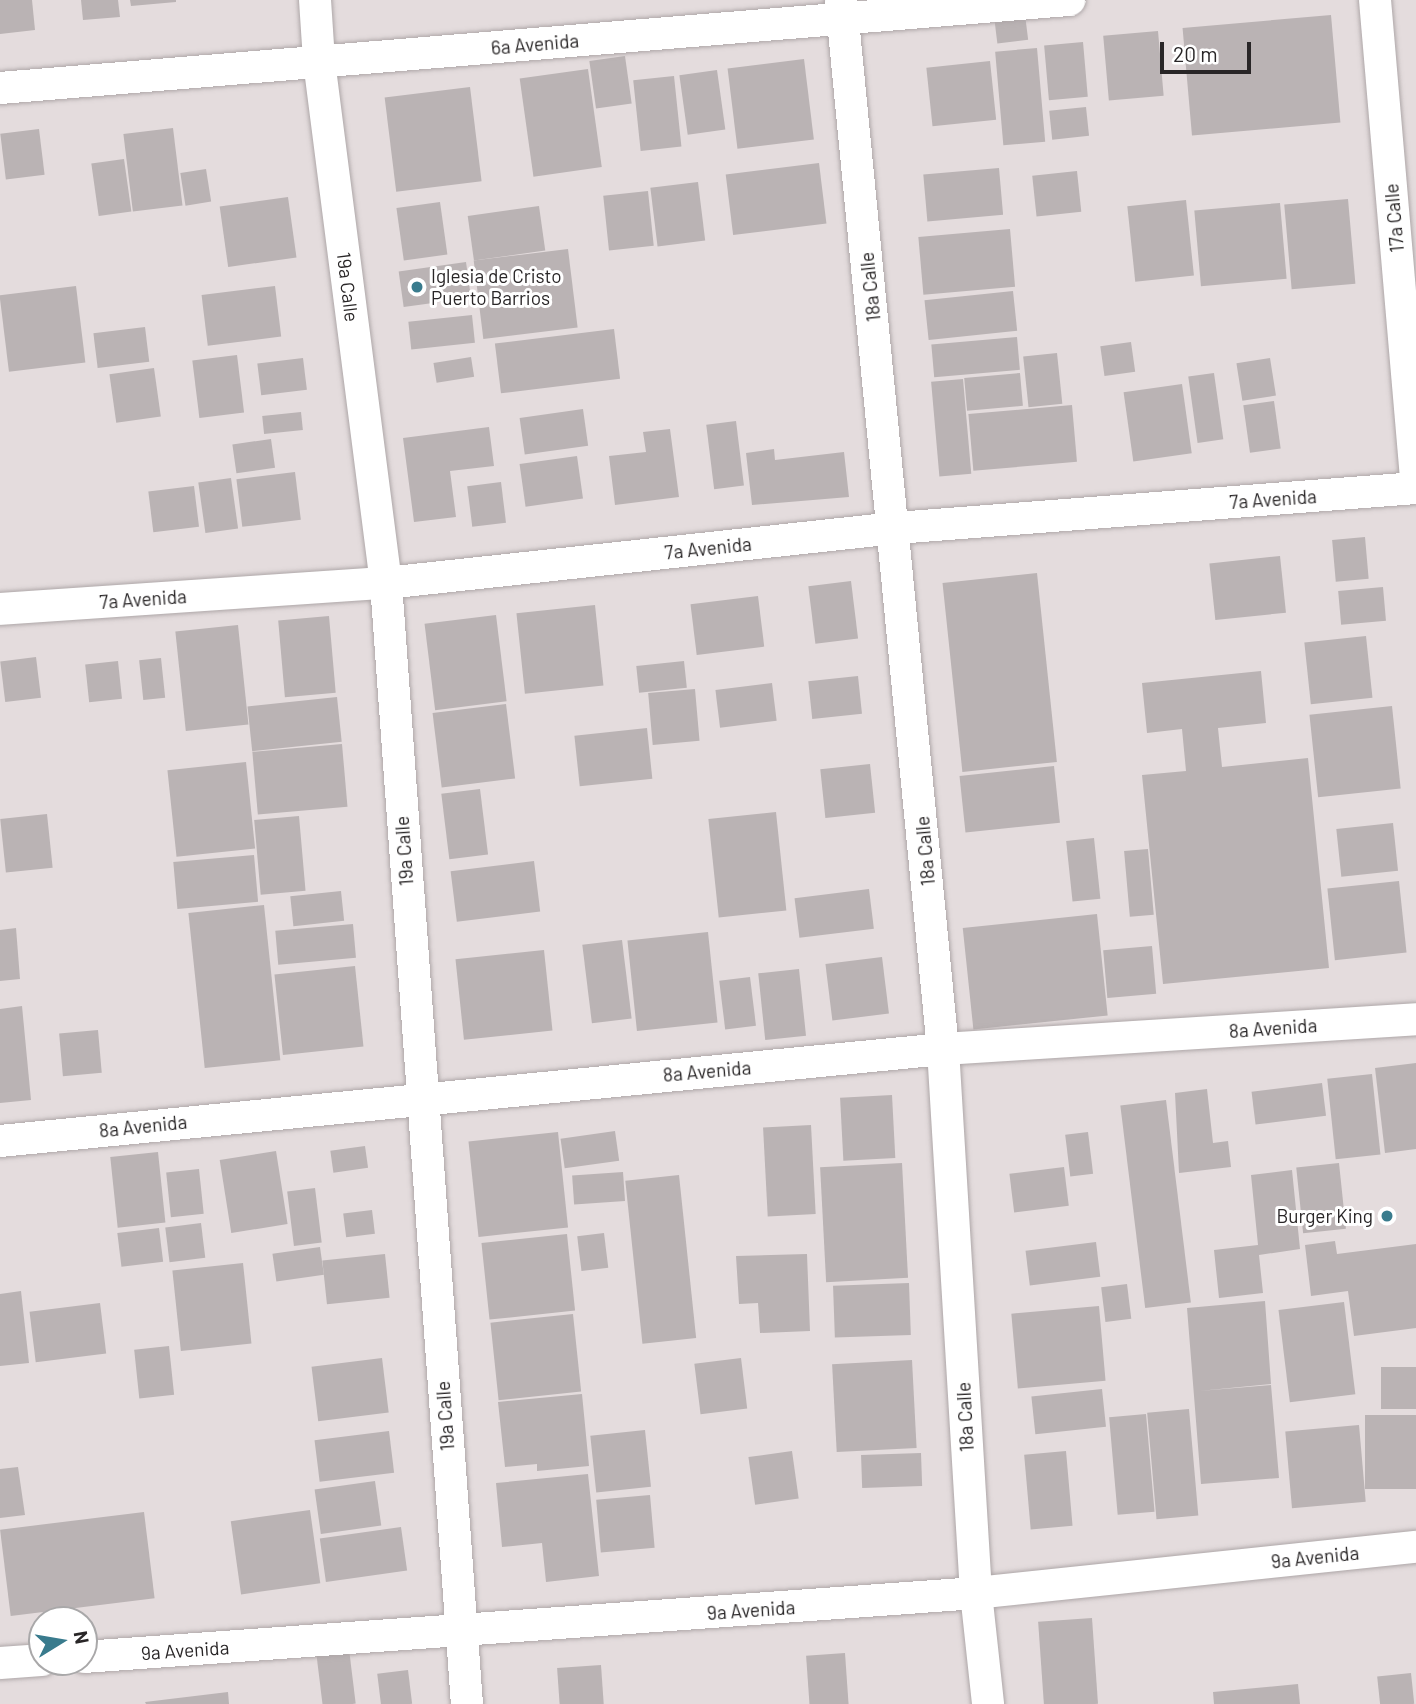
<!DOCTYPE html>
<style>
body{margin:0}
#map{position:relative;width:1416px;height:1704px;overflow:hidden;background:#e4dcdd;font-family:Barlow,sans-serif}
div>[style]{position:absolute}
.building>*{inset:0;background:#bab3b4;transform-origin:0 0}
.roads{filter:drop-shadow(0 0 2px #aea7a8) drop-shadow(0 0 2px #aea7a8)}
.street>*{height:32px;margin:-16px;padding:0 16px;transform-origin:16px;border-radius:16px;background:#fff}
.dots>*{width:19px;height:19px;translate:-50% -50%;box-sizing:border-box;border:4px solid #fff;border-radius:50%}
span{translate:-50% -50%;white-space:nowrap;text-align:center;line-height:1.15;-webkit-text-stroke:6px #fff;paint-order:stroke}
.street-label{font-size:19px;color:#292627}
.poi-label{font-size:19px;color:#292627}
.left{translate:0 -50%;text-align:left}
.right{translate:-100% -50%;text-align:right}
.north{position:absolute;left:28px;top:1606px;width:70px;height:70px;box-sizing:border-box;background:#fff;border:2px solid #a9a8a9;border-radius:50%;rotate:79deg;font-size:19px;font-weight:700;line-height:28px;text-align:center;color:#292627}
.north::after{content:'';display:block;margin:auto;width:24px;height:32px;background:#397b8d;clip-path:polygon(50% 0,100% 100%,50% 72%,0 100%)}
.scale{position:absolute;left:1160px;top:42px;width:91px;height:32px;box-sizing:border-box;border:4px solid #292627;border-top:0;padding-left:9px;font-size:21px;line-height:24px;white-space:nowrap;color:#292627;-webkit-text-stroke:5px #fff;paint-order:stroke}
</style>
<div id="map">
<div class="building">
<i style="clip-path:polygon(0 0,32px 0,35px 30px,0 34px)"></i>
<i style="clip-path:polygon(81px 0,118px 0,120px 17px,83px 20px)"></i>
<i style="clip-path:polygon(130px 0,176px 0,176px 2px,131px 6px)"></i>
<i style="left:1024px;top:6px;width:34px;height:31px;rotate:83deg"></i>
<i style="left:1331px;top:15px;width:108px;height:149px;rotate:85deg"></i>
<i style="left:1158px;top:31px;width:65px;height:55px;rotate:85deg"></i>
<i style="left:1083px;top:42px;width:55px;height:39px;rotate:85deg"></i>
<i style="left:1037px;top:48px;width:94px;height:42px;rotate:85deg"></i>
<i style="left:625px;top:56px;width:48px;height:36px;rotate:82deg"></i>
<i style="left:804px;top:59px;width:81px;height:77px;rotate:83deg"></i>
<i style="left:990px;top:61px;width:59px;height:64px;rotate:84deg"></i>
<i style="left:588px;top:69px;width:99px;height:69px;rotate:82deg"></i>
<i style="left:717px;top:70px;width:60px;height:38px;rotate:82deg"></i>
<i style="left:674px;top:76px;width:71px;height:41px;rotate:84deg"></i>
<i style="left:470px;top:87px;width:95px;height:86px;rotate:83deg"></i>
<i style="left:1086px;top:107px;width:29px;height:37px;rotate:84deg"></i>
<i style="left:173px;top:128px;width:78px;height:50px;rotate:83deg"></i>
<i style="left:39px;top:129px;width:46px;height:39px;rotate:83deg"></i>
<i style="left:124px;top:159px;width:53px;height:33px;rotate:82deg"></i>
<i style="left:819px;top:163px;width:61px;height:94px;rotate:83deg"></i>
<i style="left:999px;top:168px;width:47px;height:76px;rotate:85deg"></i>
<i style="left:206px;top:169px;width:33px;height:26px;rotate:81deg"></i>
<i style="left:1077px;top:171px;width:41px;height:45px;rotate:84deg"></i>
<i style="left:698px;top:182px;width:59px;height:48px;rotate:83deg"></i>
<i style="left:648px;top:191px;width:55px;height:45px;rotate:84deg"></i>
<i style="left:288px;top:197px;width:61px;height:69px;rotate:82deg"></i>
<i style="left:1348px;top:199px;width:85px;height:64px;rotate:85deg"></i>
<i style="left:1186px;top:200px;width:76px;height:59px;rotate:84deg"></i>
<i style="left:440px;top:202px;width:53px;height:44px;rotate:82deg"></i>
<i style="left:1280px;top:203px;width:76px;height:86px;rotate:85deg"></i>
<i style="left:539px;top:206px;width:45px;height:72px;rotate:82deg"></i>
<i style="left:1010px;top:229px;width:58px;height:92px;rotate:85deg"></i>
<i style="left:568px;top:249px;width:79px;height:95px;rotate:83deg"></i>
<i style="left:466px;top:262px;width:36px;height:68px;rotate:82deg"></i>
<i style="left:76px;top:286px;width:77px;height:77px;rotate:83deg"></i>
<i style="left:275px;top:286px;width:51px;height:74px;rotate:83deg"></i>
<i style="left:1013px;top:291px;width:40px;height:89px;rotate:84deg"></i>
<i style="left:472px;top:315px;width:28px;height:64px;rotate:84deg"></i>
<i style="left:145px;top:327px;width:35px;height:52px;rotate:83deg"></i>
<i style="left:614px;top:329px;width:50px;height:120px;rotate:83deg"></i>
<i style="left:1017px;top:337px;width:33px;height:86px;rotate:85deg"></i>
<i style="left:1131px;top:342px;width:30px;height:31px;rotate:82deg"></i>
<i style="left:1057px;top:353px;width:51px;height:34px;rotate:84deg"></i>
<i style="left:237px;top:355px;width:58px;height:45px;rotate:83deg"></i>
<i style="left:471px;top:357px;width:20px;height:38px;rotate:81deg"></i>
<i style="left:303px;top:358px;width:32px;height:46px;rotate:83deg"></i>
<i style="left:1270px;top:358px;width:38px;height:34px;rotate:81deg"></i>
<i style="left:154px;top:368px;width:49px;height:45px;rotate:82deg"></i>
<i style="left:1020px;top:373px;width:33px;height:56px;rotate:85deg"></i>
<i style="left:1214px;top:373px;width:67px;height:26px;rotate:82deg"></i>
<i style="left:963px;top:379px;width:95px;height:32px;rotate:85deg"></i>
<i style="left:1182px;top:384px;width:70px;height:59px;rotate:82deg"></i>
<i style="left:1274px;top:401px;width:48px;height:31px;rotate:82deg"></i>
<i style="left:1072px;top:405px;width:57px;height:104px;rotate:85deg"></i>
<i style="left:583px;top:409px;width:37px;height:64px;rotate:82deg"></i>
<i style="left:301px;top:412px;width:18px;height:39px;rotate:84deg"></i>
<i style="left:736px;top:421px;width:65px;height:30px;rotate:83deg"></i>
<i style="clip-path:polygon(489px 427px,494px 466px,450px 471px,456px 517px,414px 522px,403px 438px)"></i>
<i style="clip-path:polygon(670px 429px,679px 497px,615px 505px,609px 456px,646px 452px,643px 432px)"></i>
<i style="left:271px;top:439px;width:29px;height:39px;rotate:82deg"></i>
<i style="clip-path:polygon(774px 449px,775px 460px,844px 452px,849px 497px,752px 505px,746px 453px)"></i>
<i style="left:577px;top:456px;width:43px;height:58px;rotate:82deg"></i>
<i style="left:295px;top:472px;width:48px;height:59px;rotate:83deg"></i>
<i style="left:231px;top:478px;width:51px;height:33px;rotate:82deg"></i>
<i style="left:501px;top:482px;width:41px;height:34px;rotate:83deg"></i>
<i style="left:194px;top:486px;width:41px;height:46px;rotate:83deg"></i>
<i style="left:1365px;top:537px;width:42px;height:33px;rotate:85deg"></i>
<i style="left:1280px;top:556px;width:57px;height:71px;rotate:84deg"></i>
<i style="left:1037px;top:573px;width:190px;height:95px;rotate:84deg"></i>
<i style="left:851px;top:581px;width:58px;height:43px;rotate:83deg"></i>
<i style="left:1383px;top:587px;width:34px;height:45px;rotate:85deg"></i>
<i style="left:758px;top:596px;width:51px;height:68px;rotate:83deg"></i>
<i style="left:595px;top:605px;width:81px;height:79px;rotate:84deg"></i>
<i style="left:496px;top:615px;width:87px;height:72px;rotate:83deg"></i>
<i style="left:329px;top:616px;width:77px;height:51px;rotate:85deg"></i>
<i style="left:238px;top:625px;width:100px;height:63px;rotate:84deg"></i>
<i style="left:1366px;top:636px;width:62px;height:62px;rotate:84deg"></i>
<i style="left:36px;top:657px;width:41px;height:36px;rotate:83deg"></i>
<i style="left:161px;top:658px;width:40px;height:22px;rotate:84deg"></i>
<i style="left:118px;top:661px;width:38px;height:33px;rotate:84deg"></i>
<i style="left:684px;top:661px;width:27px;height:48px;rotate:84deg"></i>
<i style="clip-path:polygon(1261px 671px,1266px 723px,1218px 728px,1222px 767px,1308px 758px,1329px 968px,1163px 984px,1142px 775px,1186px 771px,1182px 729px,1147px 733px,1142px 683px)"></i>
<i style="left:858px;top:676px;width:38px;height:50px;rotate:84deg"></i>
<i style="left:772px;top:683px;width:38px;height:57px;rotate:83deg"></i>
<i style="left:695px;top:689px;width:52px;height:47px;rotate:85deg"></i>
<i style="left:337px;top:697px;width:45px;height:90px;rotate:84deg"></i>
<i style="left:506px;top:704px;width:75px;height:74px;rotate:83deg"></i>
<i style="left:1392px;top:706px;width:83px;height:83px;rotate:84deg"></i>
<i style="left:647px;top:728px;width:51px;height:73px;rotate:84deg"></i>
<i style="left:342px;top:744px;width:63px;height:90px;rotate:85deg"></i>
<i style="left:246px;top:762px;width:87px;height:79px;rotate:84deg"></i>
<i style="left:870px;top:764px;width:49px;height:50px;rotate:84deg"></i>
<i style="left:1054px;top:766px;width:57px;height:95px;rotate:84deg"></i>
<i style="left:480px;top:789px;width:66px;height:39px;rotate:83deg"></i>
<i style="left:776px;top:812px;width:99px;height:68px;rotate:84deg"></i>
<i style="left:47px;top:814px;width:54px;height:47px;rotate:84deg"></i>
<i style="left:299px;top:816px;width:75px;height:45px;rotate:85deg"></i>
<i style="left:1393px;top:823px;width:48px;height:57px;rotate:84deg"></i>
<i style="left:1094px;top:838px;width:61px;height:28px;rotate:84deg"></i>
<i style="left:1148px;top:849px;width:66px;height:24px;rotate:85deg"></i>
<i style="left:254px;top:855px;width:47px;height:81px;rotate:85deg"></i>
<i style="left:534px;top:861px;width:51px;height:84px;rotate:83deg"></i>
<i style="left:1399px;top:881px;width:72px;height:72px;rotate:84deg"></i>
<i style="left:869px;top:889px;width:40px;height:75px;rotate:83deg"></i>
<i style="left:341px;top:891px;width:30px;height:51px;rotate:84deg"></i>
<i style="left:264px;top:905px;width:156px;height:76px;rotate:84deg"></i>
<i style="left:1097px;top:914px;width:102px;height:135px;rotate:84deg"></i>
<i style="left:353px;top:924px;width:34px;height:78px;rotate:85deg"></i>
<i style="clip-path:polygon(16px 928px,20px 979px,0 981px,0 930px)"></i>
<i style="left:708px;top:932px;width:91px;height:81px;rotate:84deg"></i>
<i style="left:622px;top:940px;width:79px;height:40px;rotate:83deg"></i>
<i style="left:1152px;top:946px;width:48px;height:49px;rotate:85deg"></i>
<i style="left:544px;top:950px;width:81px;height:89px;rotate:84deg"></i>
<i style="left:882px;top:957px;width:57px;height:57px;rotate:83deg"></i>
<i style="left:355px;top:966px;width:81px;height:81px;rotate:84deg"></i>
<i style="left:799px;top:969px;width:67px;height:41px;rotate:84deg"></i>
<i style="left:750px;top:977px;width:49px;height:31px;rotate:83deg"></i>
<i style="clip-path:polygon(22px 1006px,31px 1100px,0 1103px,0 1009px)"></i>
<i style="left:98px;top:1030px;width:43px;height:39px;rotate:85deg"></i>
<i style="clip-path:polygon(1416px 1063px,1416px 1149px,1385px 1153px,1375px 1068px)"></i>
<i style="left:1372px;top:1074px;width:81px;height:45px;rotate:84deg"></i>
<i style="left:1322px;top:1083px;width:33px;height:71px;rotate:83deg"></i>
<i style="clip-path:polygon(1207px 1089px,1213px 1143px,1228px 1141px,1231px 1167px,1179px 1173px,1175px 1093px)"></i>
<i style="left:892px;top:1095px;width:63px;height:52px;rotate:87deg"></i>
<i style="left:1166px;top:1100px;width:204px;height:46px;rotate:83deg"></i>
<i style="left:811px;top:1125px;width:89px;height:48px;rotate:87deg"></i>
<i style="left:615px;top:1131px;width:30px;height:55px;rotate:82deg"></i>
<i style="left:558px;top:1132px;width:96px;height:90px;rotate:84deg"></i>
<i style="left:1088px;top:1132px;width:42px;height:23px;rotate:83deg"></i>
<i style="left:365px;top:1146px;width:22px;height:35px;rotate:82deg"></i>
<i style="left:276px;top:1151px;width:74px;height:57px;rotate:81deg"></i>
<i style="left:158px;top:1152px;width:71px;height:48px;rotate:84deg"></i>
<i style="left:902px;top:1163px;width:115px;height:82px;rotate:87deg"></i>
<i style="left:1339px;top:1163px;width:66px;height:43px;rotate:84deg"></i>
<i style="left:1064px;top:1167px;width:39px;height:55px;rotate:83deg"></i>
<i style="left:199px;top:1169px;width:45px;height:33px;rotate:84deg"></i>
<i style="clip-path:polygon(1292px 1170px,1300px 1249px,1259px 1255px,1263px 1293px,1219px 1298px,1214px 1250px,1258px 1245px,1251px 1175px)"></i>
<i style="left:623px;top:1172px;width:29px;height:51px;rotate:86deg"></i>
<i style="left:679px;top:1175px;width:164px;height:54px;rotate:84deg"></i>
<i style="left:315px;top:1188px;width:55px;height:28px;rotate:83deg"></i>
<i style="left:372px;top:1210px;width:24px;height:29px;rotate:83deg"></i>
<i style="left:201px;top:1223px;width:35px;height:36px;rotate:83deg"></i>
<i style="left:159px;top:1228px;width:34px;height:42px;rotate:83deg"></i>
<i style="left:604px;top:1233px;width:35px;height:27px;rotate:83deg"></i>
<i style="left:567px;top:1234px;width:77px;height:86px;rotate:84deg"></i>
<i style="clip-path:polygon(1335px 1241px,1337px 1254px,1416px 1244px,1416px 1328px,1354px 1336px,1348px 1291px,1311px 1296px,1305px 1245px)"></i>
<i style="left:1096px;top:1242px;width:35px;height:71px;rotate:83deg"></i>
<i style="left:320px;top:1247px;width:28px;height:48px;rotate:82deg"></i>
<i style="left:385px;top:1254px;width:44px;height:63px;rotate:84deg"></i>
<i style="clip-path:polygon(807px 1254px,810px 1331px,760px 1333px,758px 1303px,739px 1304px,736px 1256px)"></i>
<i style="left:243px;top:1263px;width:81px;height:71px;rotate:84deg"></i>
<i style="left:909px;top:1283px;width:52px;height:76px;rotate:88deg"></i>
<i style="left:1127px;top:1284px;width:35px;height:26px;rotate:83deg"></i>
<i style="clip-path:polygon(21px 1291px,29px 1363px,0 1366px,0 1294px)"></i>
<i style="clip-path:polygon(1265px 1301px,1271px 1384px,1199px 1391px,1271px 1385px,1279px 1478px,1201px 1484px,1187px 1308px)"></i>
<i style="left:1344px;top:1302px;width:93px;height:66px;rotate:83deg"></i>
<i style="left:100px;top:1303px;width:51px;height:71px;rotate:83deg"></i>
<i style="left:1099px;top:1306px;width:75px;height:88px;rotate:85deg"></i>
<i style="left:573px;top:1314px;width:78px;height:83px;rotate:84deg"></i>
<i style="left:169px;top:1346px;width:49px;height:35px;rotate:84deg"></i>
<i style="left:382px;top:1358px;width:55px;height:71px;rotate:83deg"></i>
<i style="left:741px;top:1358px;width:51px;height:47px;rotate:83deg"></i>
<i style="left:912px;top:1360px;width:88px;height:80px;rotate:87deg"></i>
<i style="left:1416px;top:1367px;width:42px;height:35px;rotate:90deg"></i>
<i style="left:1102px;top:1389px;width:38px;height:71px;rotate:84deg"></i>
<i style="clip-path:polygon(582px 1394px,589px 1466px,537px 1471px,537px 1464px,505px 1467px,498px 1402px)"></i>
<i style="left:1189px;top:1409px;width:107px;height:42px;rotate:85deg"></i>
<i style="left:1146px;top:1414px;width:98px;height:37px;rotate:85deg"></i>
<i style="left:1416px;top:1415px;width:74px;height:51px;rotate:90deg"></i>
<i style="left:1359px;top:1425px;width:77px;height:74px;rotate:85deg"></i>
<i style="left:645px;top:1430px;width:57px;height:55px;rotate:84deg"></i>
<i style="left:389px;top:1431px;width:42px;height:75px;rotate:83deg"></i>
<i style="left:792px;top:1451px;width:48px;height:44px;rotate:82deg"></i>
<i style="left:1066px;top:1451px;width:75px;height:42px;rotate:85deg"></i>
<i style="left:921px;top:1453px;width:33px;height:60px;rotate:88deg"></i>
<i style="clip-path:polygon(18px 1467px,25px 1515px,0 1518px,0 1469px)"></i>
<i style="clip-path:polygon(588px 1474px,599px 1576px,546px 1582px,542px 1543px,502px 1547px,496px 1483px)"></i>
<i style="left:375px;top:1481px;width:45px;height:61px;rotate:82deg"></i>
<i style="left:650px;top:1495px;width:53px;height:54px;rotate:85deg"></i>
<i style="left:310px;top:1510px;width:74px;height:80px;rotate:82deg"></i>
<i style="left:144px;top:1512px;width:87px;height:145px;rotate:83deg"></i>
<i style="left:401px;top:1527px;width:44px;height:82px;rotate:82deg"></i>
<i style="left:1092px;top:1618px;width:86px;height:54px;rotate:86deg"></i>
<i style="left:349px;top:1649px;width:55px;height:33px;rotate:83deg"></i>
<i style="left:845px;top:1653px;width:51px;height:39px;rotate:86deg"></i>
<i style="left:601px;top:1665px;width:39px;height:44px;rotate:86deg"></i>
<i style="left:408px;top:1670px;width:34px;height:31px;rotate:83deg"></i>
<i style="left:1411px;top:1673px;width:31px;height:34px;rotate:84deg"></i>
<i style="clip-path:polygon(1298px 1684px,1300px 1704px,1214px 1704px,1213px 1692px)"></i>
<i style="clip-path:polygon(228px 1692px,229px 1704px,146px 1704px,145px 1702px)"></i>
</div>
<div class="roads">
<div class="street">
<i style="left:315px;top:0;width:61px;rotate:86.2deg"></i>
<i style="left:319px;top:61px;width:526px;rotate:82.69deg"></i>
<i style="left:386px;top:583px;width:1124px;rotate:85.87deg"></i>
<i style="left:841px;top:0;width:1054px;rotate:84.45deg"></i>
<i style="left:943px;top:1049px;width:545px;rotate:86.53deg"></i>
<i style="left:976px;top:1593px;width:112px;rotate:83.8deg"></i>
<i style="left:1375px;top:0;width:479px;rotate:85.1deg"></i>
<i style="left:0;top:88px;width:1073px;rotate:-4.71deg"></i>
<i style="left:0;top:609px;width:387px;rotate:-3.9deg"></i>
<i style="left:386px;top:583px;width:513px;rotate:-6.16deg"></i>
<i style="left:896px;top:528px;width:522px;rotate:-4.4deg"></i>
<i style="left:0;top:1141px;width:947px;rotate:-5.57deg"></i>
<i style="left:943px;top:1049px;width:474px;rotate:-3.6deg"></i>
<i style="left:84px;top:1657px;width:894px;rotate:-4.1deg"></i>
<i style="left:976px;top:1593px;width:442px;rotate:-6deg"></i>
<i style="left:0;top:1663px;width:42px;rotate:-4.1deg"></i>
</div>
</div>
<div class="dots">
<i style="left:417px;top:287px;background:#397b8d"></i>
<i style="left:1387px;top:1216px;background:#397b8d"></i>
</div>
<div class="street-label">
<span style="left:535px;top:44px;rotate:-5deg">6a Avenida</span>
<span style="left:1394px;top:218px;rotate:-95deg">17a Calle</span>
<span style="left:348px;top:287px;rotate:83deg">19a Calle</span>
<span style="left:870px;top:287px;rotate:-96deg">18a Calle</span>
<span style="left:1273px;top:499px;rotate:-4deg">7a Avenida</span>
<span style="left:708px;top:548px;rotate:-6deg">7a Avenida</span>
<span style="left:143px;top:599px;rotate:-4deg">7a Avenida</span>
<span style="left:404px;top:851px;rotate:-94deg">19a Calle</span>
<span style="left:925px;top:851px;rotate:-95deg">18a Calle</span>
<span style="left:1273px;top:1028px;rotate:-4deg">8a Avenida</span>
<span style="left:707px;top:1071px;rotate:-5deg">8a Avenida</span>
<span style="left:143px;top:1126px;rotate:-6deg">8a Avenida</span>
<span style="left:445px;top:1416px;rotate:-94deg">19a Calle</span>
<span style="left:965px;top:1417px;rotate:-93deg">18a Calle</span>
<span style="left:1315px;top:1557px;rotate:-6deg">9a Avenida</span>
<span style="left:751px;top:1610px;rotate:-4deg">9a Avenida</span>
<span style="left:185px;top:1650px;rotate:-4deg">9a Avenida</span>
</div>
<div class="poi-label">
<span class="left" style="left:431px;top:287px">Iglesia de Cristo<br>Puerto Barrios</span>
<span class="right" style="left:1373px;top:1216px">Burger King</span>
</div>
<div class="north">N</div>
<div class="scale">20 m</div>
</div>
